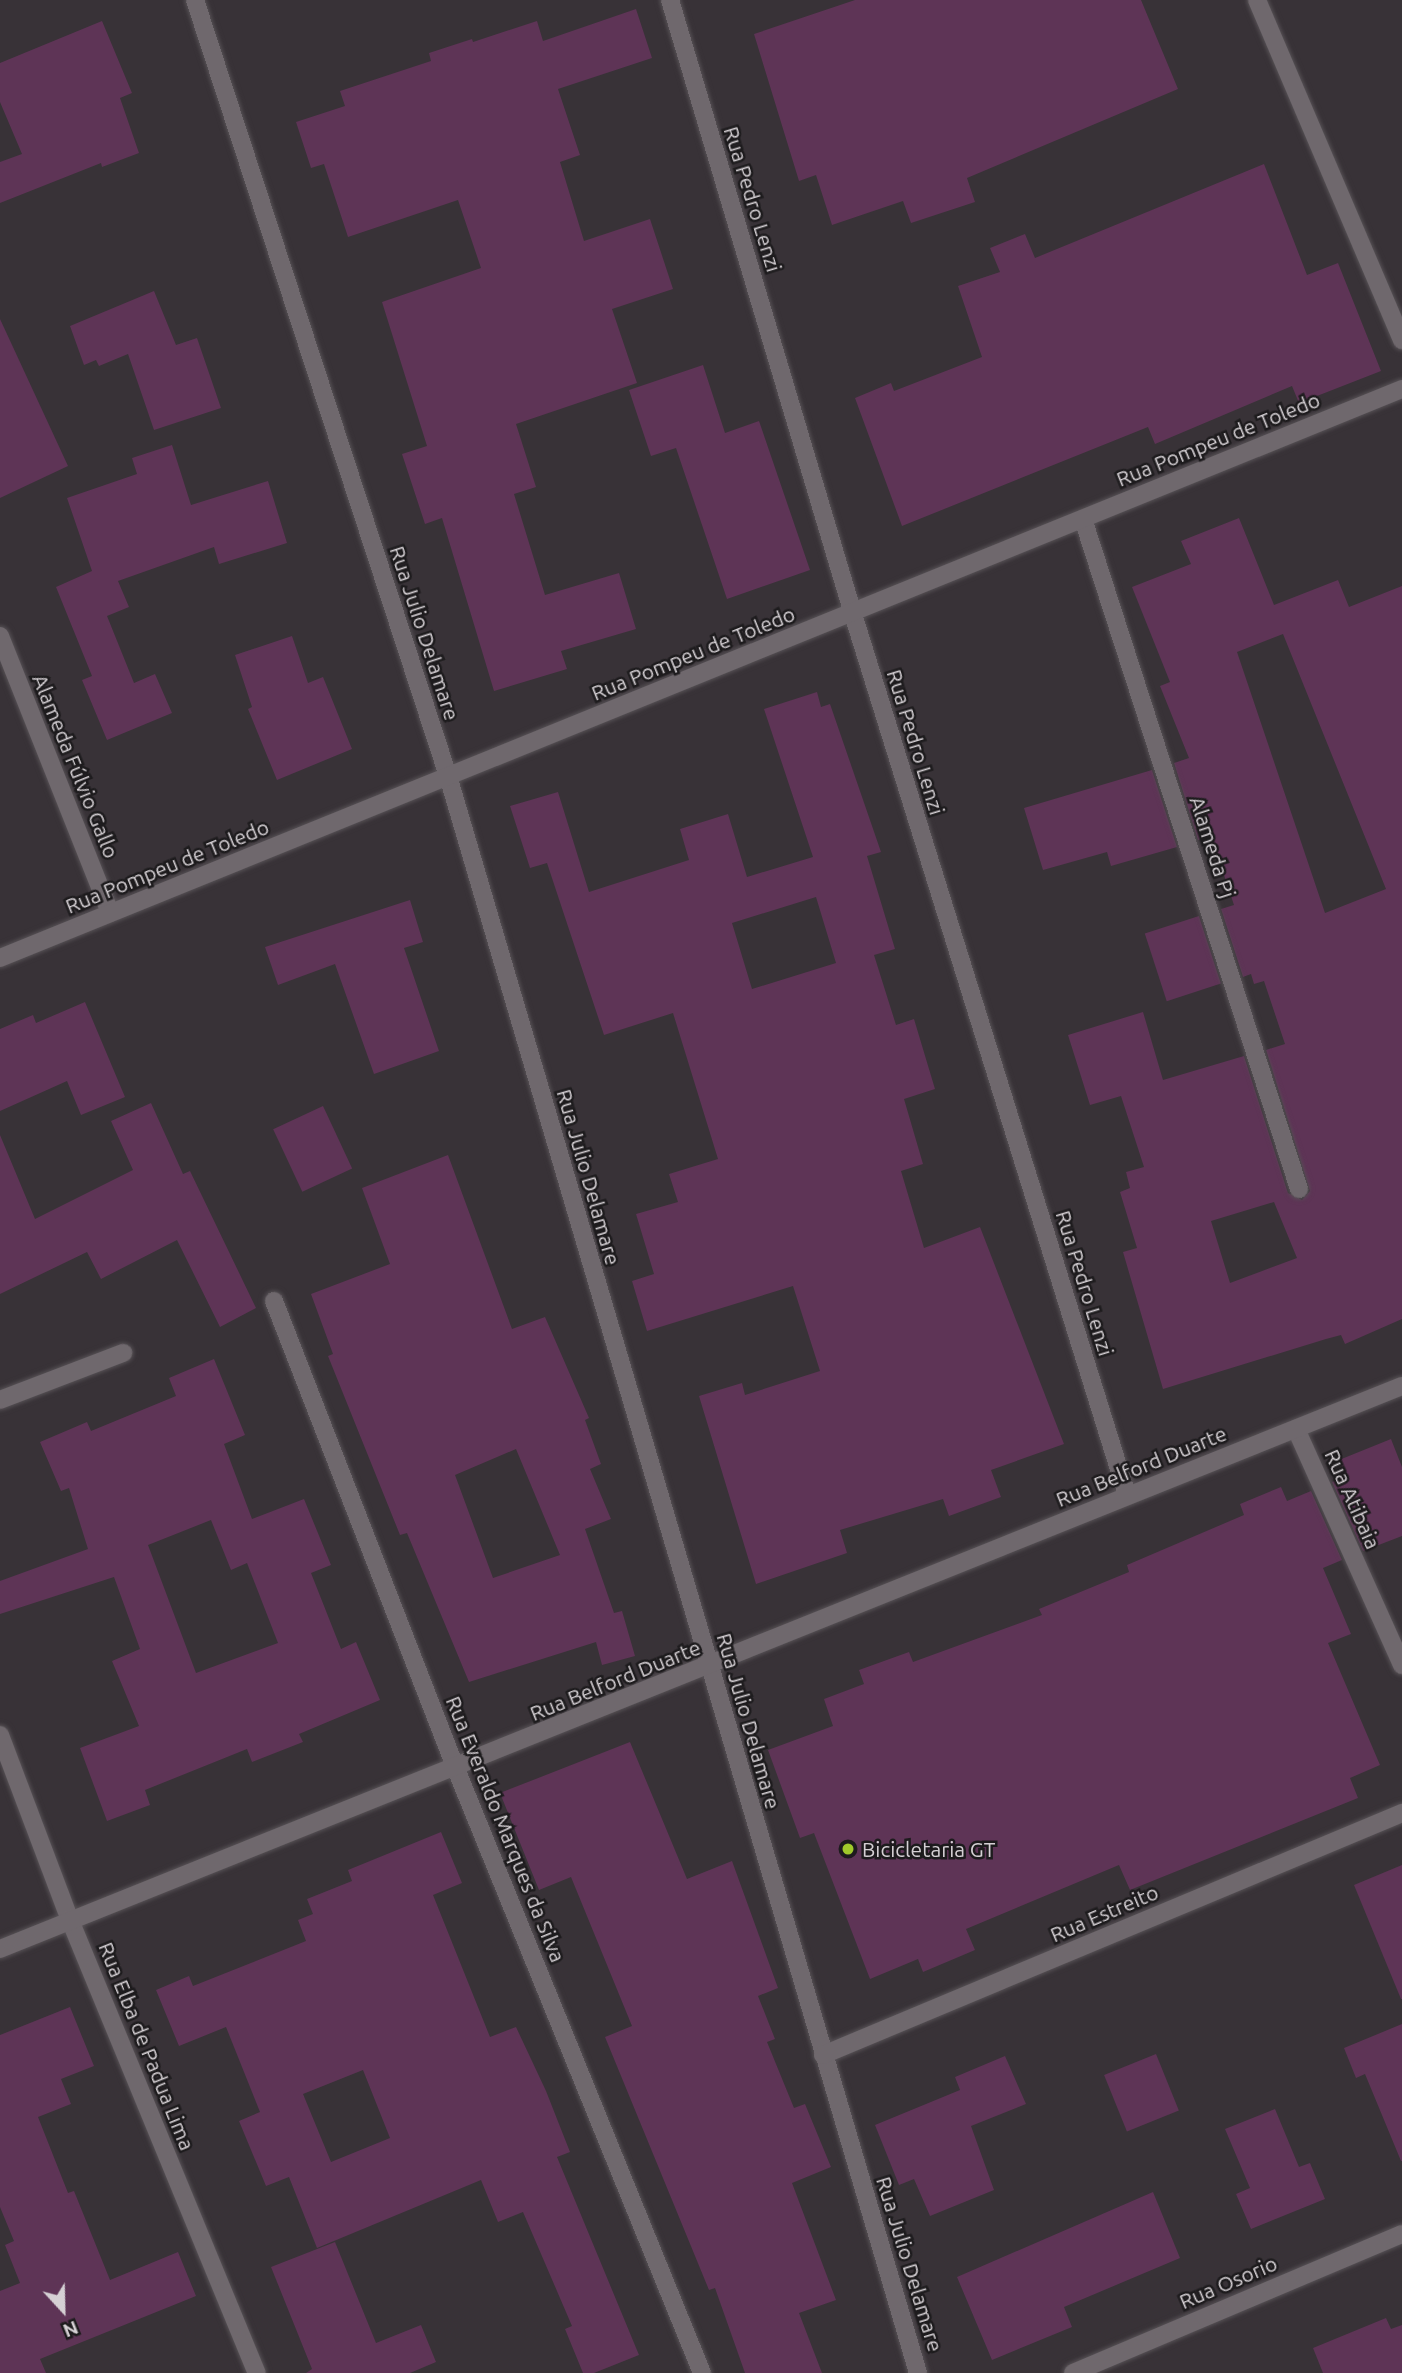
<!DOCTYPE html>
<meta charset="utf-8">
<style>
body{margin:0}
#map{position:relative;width:1402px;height:2373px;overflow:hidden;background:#383237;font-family:Ubuntu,sans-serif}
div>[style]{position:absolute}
.building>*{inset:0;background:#5e3456;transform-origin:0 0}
.roads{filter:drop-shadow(0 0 2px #565155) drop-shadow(0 0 2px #565155)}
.minor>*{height:18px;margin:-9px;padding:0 9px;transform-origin:9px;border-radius:9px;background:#6f686d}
.dots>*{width:19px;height:19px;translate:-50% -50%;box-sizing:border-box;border:4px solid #1d1b1d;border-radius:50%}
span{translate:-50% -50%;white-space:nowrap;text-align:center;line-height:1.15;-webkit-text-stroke:5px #1d1b1d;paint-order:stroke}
.street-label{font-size:21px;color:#d5d0d4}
.poi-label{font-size:21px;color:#d5d0d4}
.left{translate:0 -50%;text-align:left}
.north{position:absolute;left:28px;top:2275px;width:70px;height:70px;-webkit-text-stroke:5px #1d1b1d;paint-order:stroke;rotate:158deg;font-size:19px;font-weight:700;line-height:28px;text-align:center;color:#d5d0d4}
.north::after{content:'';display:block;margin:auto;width:24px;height:32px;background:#d5d0d4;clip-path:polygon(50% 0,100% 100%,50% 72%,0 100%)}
</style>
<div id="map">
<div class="building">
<i style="clip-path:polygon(855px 0,1141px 0,1178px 89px,967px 178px,975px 202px,911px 223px,903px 201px,832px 225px,816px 175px,799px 181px,754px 34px)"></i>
<i style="clip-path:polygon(636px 9px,652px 58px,558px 89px,580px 155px,560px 162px,584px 241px,650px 219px,673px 289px,612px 309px,637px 383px,516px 424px,536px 487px,514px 494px,545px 595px,619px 573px,636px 629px,561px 651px,567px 669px,494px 691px,442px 518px,425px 524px,402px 454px,427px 446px,382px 302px,481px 268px,458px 200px,348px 237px,324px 164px,311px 168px,296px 122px,345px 106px,340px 91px,431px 61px,429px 53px,472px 39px,473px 42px,537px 21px,543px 41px)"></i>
<i style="clip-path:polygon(102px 21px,132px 93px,120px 98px,139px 153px,102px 167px,101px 163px,0 203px,0 162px,22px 154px,0 102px,0 63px)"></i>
<i style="clip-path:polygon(1264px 164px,1307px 275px,1338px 263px,1381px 371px,1299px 403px,1292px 386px,1155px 444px,1148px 427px,902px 526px,855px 398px,891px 383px,894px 391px,982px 357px,958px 286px,1000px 272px,990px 248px,1025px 234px,1035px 258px)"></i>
<i style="clip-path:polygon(154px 291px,176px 345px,197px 338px,221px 408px,154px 430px,128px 354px,99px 366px,96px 360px,84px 365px,70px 326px)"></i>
<i style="clip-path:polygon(0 319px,68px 466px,0 498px)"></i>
<i style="clip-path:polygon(703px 365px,725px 433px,759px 421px,810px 570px,727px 599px,676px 448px,651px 456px,629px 390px)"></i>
<i style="clip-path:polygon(172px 445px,191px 505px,268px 481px,287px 543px,219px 564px,214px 547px,118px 581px,129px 607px,107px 616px,134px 683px,155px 674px,172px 713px,107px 740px,82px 680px,92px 676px,56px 587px,92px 571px,67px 498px,137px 474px,132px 458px)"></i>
<i style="clip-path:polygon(evenodd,1239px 518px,1274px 605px,1338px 580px,1349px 607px,1402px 586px,1402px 1319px,1345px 1344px,1341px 1335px,1326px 1339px,1163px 1389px,1123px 1252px,1137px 1248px,1120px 1192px,1130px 1188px,1126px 1172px,1144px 1167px,1121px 1096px,1090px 1105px,1068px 1035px,1143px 1012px,1163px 1080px,1244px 1056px,1288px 1193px,1302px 1200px,1310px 1191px,1266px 1050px,1285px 1044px,1264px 981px,1254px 984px,1251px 974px,1243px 977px,1221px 909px,1234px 905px,1211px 836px,1198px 840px,1174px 763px,1189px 758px,1160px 686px,1170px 682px,1132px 587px,1191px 564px,1181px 541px,1239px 518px,1283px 634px,1386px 889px,1325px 913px,1237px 652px,1283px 634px,1239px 518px,1274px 1202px,1297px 1258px,1230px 1283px,1211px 1221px,1274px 1202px)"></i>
<i style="clip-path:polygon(292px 636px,308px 683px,323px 677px,352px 749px,277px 780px,248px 709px,252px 707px,235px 655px)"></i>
<i style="clip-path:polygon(evenodd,817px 692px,821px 707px,830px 704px,881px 852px,867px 856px,895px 949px,874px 955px,896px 1025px,914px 1019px,935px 1089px,904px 1099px,923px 1164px,901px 1171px,924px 1248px,980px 1227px,1064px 1444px,991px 1470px,1001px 1497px,949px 1516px,943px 1499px,840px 1530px,847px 1553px,756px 1584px,699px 1396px,742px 1383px,745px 1395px,820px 1371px,793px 1286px,647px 1331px,632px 1281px,654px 1274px,636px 1214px,678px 1202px,669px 1174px,718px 1159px,673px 1013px,604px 1035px,547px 863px,530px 868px,510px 806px,558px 792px,589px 892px,689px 860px,680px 829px,728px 814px,747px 877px,813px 857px,764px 709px,817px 692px,816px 897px,836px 963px,752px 989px,732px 923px,816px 897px)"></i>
<i style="clip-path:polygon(1152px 770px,1177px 847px,1111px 866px,1107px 852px,1043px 870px,1024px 808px)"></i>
<i style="clip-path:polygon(410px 900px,423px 942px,404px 948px,439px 1051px,374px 1074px,335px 964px,278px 985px,265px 947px)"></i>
<i style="left:1199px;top:916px;width:71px;height:57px;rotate:72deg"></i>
<i style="clip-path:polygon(85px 1002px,125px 1097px,81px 1115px,67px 1081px,0 1111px,0 1029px,33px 1015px,36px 1023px)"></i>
<i style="clip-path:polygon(151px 1103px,183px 1174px,190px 1171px,256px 1308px,220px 1327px,177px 1240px,101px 1279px,87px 1252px,0 1294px,0 1135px,35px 1219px,133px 1170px,111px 1121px)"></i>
<i style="left:323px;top:1106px;width:69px;height:55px;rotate:65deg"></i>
<i style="clip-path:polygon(evenodd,448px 1155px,512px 1329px,545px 1317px,589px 1418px,585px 1420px,601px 1464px,590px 1469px,611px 1519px,585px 1529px,614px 1613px,622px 1611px,635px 1656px,602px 1665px,596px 1642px,469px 1682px,407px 1533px,400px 1535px,328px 1356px,333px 1354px,311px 1294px,390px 1264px,362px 1188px,448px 1155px,516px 1449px,560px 1555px,493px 1578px,455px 1475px,516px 1449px)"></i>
<i style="clip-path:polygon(evenodd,214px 1359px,245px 1435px,224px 1444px,252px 1519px,304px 1499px,331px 1565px,311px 1573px,341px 1649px,356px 1642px,380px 1700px,299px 1734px,303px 1742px,252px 1762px,247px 1749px,145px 1790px,150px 1805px,107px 1821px,80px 1748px,139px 1726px,112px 1661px,140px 1649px,114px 1577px,0 1614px,0 1581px,88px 1549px,69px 1488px,61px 1491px,40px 1442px,87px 1422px,91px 1431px,176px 1396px,169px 1378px,214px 1359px,211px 1520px,231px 1570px,247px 1563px,278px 1643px,196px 1673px,148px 1545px,211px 1520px)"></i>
<i style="clip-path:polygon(1391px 1439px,1402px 1467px,1402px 1536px,1363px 1551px,1332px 1482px,1346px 1477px,1339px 1460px)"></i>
<i style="clip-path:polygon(1281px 1487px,1287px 1501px,1311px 1491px,1342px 1560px,1323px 1568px,1351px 1634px,1328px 1643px,1380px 1765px,1350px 1778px,1358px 1798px,1130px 1890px,1119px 1865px,966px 1929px,975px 1950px,923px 1972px,918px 1959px,870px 1979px,814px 1833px,800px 1838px,768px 1750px,833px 1726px,824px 1699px,864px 1684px,859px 1670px,909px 1652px,913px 1662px,1042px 1615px,1039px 1609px,1129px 1572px,1127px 1565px,1244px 1515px,1240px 1504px)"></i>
<i style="clip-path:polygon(630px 1742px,687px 1879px,732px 1861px,778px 1988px,758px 1996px,775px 2039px,767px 2042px,794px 2108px,805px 2104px,831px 2167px,792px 2183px,836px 2300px,799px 2313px,822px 2373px,745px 2373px,715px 2288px,709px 2290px,605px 2037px,632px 2026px,571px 1877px,539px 1890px,500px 1793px)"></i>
<i style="clip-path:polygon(evenodd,441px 1832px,462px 1883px,433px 1895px,490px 2037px,516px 2027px,546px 2091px,570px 2152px,557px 2157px,639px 2355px,594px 2373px,583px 2373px,565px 2329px,572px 2326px,523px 2212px,498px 2222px,481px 2180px,317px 2248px,289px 2177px,266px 2186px,239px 2121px,260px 2112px,226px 2027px,179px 2046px,156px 1990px,189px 1976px,193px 1986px,306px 1941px,298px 1920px,313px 1914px,307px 1899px,352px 1881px,348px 1870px,441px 1832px,363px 2070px,390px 2138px,331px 2162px,303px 2094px,363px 2070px)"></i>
<i style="clip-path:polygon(1402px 1865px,1402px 1999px,1401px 1999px,1354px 1885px)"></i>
<i style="clip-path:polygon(70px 2007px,94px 2066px,61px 2079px,71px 2104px,38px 2117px,68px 2193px,74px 2191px,110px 2280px,178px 2252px,196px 2296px,40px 2359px,46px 2373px,0 2373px,0 2291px,20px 2283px,5px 2245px,14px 2241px,0 2207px,0 2035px)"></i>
<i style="clip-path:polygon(1402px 2024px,1402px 2161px,1401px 2161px,1365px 2074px,1356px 2078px,1344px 2048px)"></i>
<i style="left:1156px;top:2054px;width:61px;height:56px;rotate:68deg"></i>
<i style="clip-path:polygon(1005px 2056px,1026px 2104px,971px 2126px,994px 2190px,930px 2216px,914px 2179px,899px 2185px,875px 2125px,960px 2090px,955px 2077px)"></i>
<i style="clip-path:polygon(1275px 2109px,1299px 2167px,1310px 2163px,1325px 2199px,1251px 2229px,1236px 2194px,1250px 2188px,1225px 2129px)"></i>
<i style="clip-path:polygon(1153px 2192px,1180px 2258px,1064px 2307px,1072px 2327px,992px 2360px,957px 2277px)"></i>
<i style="clip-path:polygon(335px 2242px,376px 2343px,421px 2325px,436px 2362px,410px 2373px,306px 2373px,312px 2369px,271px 2267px)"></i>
<i style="clip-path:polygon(1386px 2318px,1391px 2329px,1402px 2325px,1402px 2373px,1323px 2373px,1313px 2348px)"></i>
</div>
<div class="roads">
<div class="minor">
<i style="left:195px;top:0;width:816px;rotate:71.94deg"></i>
<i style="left:448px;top:776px;width:1665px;rotate:73.6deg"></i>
<i style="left:670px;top:0;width:641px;rotate:73.4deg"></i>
<i style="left:853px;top:614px;width:923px;rotate:72.72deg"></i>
<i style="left:1257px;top:0;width:370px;rotate:66.9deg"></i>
<i style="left:1083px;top:519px;width:704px;rotate:72.13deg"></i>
<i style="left:0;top:636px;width:298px;rotate:68.3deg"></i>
<i style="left:0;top:958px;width:1513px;rotate:-22.09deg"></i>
<i style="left:274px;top:1301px;width:502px;rotate:68.75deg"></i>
<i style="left:456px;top:1769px;width:652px;rotate:67.84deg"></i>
<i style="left:0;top:1400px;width:132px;rotate:-20.9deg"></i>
<i style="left:1296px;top:1429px;width:259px;rotate:65.8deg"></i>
<i style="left:0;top:1735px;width:198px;rotate:69.3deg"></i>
<i style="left:70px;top:1920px;width:490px;rotate:67.6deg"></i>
<i style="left:0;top:1949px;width:1511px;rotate:-21.88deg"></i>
<i style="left:823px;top:2055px;width:628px;rotate:-22.68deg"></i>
<i style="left:1073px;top:2373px;width:357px;rotate:-22.9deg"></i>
</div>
</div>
<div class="dots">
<i style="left:848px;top:1849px;background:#a0c92b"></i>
</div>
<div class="street-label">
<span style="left:753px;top:199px;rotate:73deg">Rua Pedro Lenzi</span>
<span style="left:1218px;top:439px;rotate:-22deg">Rua Pompeu de Toledo</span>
<span style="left:425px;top:633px;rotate:72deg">Rua Julio Delamare</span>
<span style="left:693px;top:653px;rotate:-22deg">Rua Pompeu de Toledo</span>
<span style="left:916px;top:742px;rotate:73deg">Rua Pedro Lenzi</span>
<span style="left:76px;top:766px;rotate:68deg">Alameda Fúlvio Gallo</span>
<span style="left:1213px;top:847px;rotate:72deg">Alameda Pj</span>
<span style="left:167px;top:866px;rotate:-22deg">Rua Pompeu de Toledo</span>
<span style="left:589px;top:1177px;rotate:74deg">Rua Julio Delamare</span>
<span style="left:1085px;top:1283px;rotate:73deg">Rua Pedro Lenzi</span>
<span style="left:1141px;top:1466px;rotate:-22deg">Rua Belford Duarte</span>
<span style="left:1353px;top:1499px;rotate:66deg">Rua Atibaia</span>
<span style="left:615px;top:1680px;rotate:-22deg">Rua Belford Duarte</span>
<span style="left:749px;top:1721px;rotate:74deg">Rua Julio Delamare</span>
<span style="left:506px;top:1829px;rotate:68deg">Rua Everaldo Marques da Silva</span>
<span style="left:1104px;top:1913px;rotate:-23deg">Rua Estreito</span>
<span style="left:147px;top:2046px;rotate:68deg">Rua Elba de Padua Lima</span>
<span style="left:910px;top:2264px;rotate:73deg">Rua Julio Delamare</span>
<span style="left:1228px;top:2282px;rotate:-23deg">Rua Osorio</span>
</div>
<div class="poi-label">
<span class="left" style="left:862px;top:1849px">Bicicletaria GT</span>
</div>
<div class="north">N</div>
</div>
